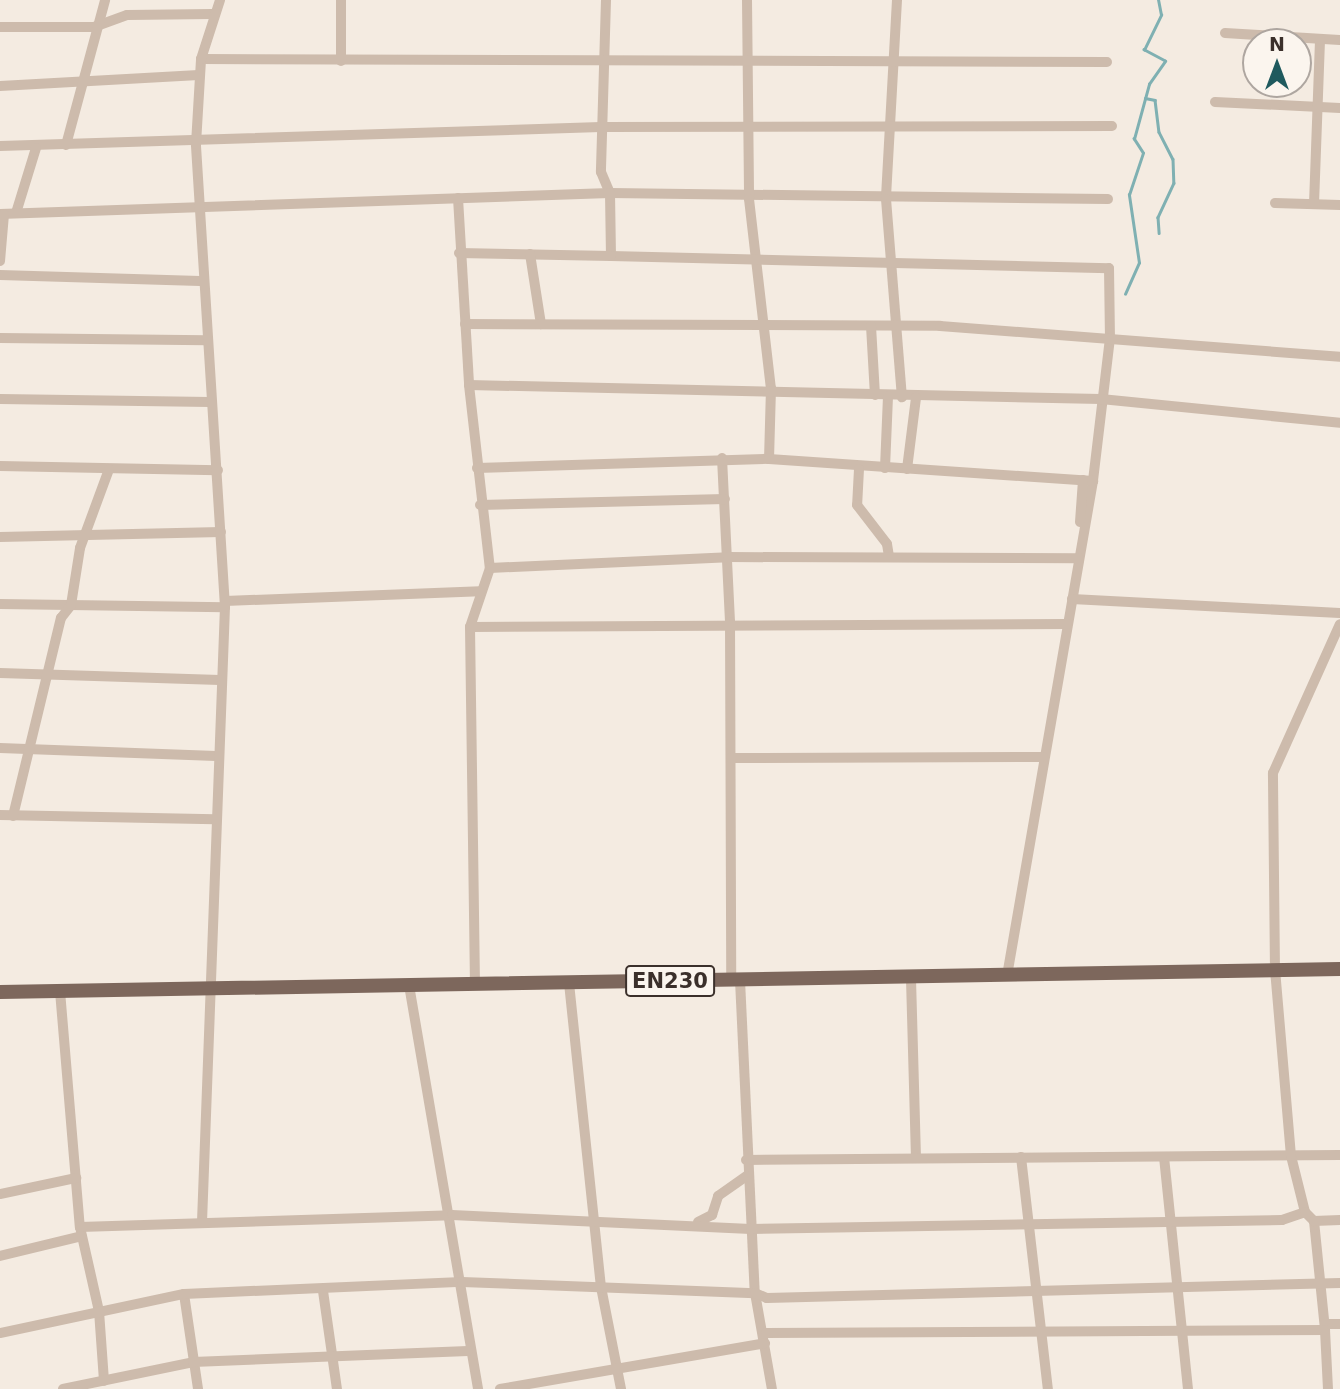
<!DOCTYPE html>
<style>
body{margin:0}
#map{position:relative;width:1340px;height:1389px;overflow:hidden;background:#f4ebe1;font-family:"DejaVu Sans",sans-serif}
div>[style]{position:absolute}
.stream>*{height:2.5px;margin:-1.25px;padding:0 1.25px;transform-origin:1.25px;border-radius:1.25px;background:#7fb0b2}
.street>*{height:10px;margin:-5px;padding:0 5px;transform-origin:5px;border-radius:5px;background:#cdbbac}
.primary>*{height:14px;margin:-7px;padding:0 7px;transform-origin:7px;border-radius:7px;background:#7d675c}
span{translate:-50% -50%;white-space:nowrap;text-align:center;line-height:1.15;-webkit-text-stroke:7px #fbf5ee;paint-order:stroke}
.shield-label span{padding:2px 5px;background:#fbf5ee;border:2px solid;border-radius:5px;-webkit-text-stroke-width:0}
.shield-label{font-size:21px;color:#3b302b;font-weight:700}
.north{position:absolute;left:1242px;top:28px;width:70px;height:70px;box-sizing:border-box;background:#fbf5ee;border:2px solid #aea6a0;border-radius:50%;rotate:0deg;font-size:19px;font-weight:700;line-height:28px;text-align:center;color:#3b302b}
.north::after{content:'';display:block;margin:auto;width:24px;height:32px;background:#1f5a5e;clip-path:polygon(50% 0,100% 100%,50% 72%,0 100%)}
</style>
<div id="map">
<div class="stream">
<i style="left:1145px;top:98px;width:10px;rotate:11deg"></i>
<i style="left:1155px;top:100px;width:32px;rotate:83deg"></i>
<i style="left:1159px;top:132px;width:30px;rotate:63deg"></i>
<i style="left:1173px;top:159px;width:24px;rotate:88deg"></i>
<i style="left:1174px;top:183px;width:38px;rotate:115deg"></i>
<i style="left:1158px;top:217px;width:16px;rotate:86deg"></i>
<i style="left:1125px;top:294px;width:34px;rotate:-66deg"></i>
<i style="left:1139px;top:263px;width:69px;rotate:-98.4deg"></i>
<i style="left:1129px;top:195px;width:44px;rotate:-71.6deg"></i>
<i style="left:1143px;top:153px;width:17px;rotate:-123deg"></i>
<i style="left:1134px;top:139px;width:57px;rotate:-74.7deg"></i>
<i style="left:1149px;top:84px;width:28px;rotate:-55deg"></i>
<i style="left:1165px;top:61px;width:24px;rotate:-152deg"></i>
<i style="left:1144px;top:50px;width:39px;rotate:-64deg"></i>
<i style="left:1161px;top:15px;width:15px;rotate:-101deg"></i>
</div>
<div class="street">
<i style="left:606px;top:0;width:172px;rotate:91.7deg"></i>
<i style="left:601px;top:172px;width:23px;rotate:67deg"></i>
<i style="left:610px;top:193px;width:498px;rotate:0.7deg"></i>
<i style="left:747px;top:0;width:199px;rotate:89.4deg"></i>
<i style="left:749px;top:199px;width:190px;rotate:83.4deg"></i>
<i style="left:771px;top:388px;width:71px;rotate:91.6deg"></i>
<i style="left:897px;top:0;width:199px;rotate:93.2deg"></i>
<i style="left:886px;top:199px;width:199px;rotate:85.4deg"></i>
<i style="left:0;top:27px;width:94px"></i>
<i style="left:94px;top:27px;width:35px;rotate:-20deg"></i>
<i style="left:127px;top:15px;width:85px;rotate:-0.7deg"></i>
<i style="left:1225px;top:33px;width:115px;rotate:3.5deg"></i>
<i style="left:201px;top:59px;width:906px;rotate:0.19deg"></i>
<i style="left:341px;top:61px;width:61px;rotate:-90deg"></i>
<i style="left:0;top:86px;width:199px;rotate:-3.2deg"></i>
<i style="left:1215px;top:102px;width:125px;rotate:2.7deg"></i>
<i style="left:66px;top:145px;width:150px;rotate:-74.9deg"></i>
<i style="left:0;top:146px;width:601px;rotate:-1.81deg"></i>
<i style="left:601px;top:127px;width:511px;rotate:-0.11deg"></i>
<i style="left:458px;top:198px;width:187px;rotate:86.6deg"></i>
<i style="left:469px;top:385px;width:184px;rotate:83.5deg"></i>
<i style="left:490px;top:568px;width:62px;rotate:108.7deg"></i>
<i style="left:470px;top:627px;width:356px;rotate:89.2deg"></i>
<i style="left:1275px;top:203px;width:65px;rotate:1.8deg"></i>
<i style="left:1314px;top:204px;width:165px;rotate:-87.9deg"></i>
<i style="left:16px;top:213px;width:68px;rotate:-72.9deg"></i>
<i style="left:0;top:214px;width:610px;rotate:-1.97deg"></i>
<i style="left:610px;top:193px;width:63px;rotate:89.1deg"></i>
<i style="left:611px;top:256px;width:498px;rotate:1.4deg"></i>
<i style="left:1109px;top:268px;width:70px;rotate:89.2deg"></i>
<i style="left:1110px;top:338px;width:144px;rotate:96.8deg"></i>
<i style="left:1093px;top:481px;width:502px;rotate:99.86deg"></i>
<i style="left:459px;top:253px;width:152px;rotate:1.1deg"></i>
<i style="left:530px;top:254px;width:71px;rotate:81.1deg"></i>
<i style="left:0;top:261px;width:47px;rotate:-85.1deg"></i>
<i style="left:0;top:275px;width:200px;rotate:1.7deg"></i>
<i style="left:465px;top:324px;width:475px;rotate:0.2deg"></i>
<i style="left:940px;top:326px;width:401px;rotate:4.4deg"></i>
<i style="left:871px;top:326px;width:69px;rotate:86.7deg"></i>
<i style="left:0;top:338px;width:207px;rotate:0.6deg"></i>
<i style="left:469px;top:385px;width:632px;rotate:1.27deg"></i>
<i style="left:1101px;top:399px;width:240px;rotate:5.7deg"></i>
<i style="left:0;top:399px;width:210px;rotate:0.8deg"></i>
<i style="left:722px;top:458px;width:164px;rotate:87.2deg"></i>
<i style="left:730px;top:622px;width:358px;rotate:89.8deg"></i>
<i style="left:0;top:466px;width:218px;rotate:1.1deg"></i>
<i style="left:477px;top:468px;width:292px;rotate:-1.8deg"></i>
<i style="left:769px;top:459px;width:325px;rotate:3.9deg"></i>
<i style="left:885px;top:468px;width:72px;rotate:-87.6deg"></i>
<i style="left:859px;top:469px;width:36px;rotate:93deg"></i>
<i style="left:857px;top:505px;width:49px;rotate:52.4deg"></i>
<i style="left:887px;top:544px;width:13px;rotate:81deg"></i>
<i style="left:907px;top:469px;width:72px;rotate:-82.8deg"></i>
<i style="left:480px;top:505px;width:245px;rotate:-1.4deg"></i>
<i style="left:1080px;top:522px;width:42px;rotate:-85.9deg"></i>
<i style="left:0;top:537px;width:221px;rotate:-1.3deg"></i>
<i style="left:490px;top:568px;width:238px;rotate:-2.6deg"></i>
<i style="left:728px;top:557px;width:351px;rotate:0.2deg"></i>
<i style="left:1072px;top:599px;width:268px;rotate:3deg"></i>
<i style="left:225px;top:601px;width:255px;rotate:-2.2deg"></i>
<i style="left:0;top:604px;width:225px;rotate:0.8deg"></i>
<i style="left:470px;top:627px;width:597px;rotate:-0.29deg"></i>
<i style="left:0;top:673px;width:220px;rotate:1.8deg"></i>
<i style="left:0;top:748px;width:216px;rotate:2.1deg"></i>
<i style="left:731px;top:758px;width:312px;rotate:-0.2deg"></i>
<i style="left:0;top:815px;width:215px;rotate:1.1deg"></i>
<i style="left:13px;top:816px;width:204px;rotate:-76.4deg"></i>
<i style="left:61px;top:618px;width:16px;rotate:-52deg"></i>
<i style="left:71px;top:605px;width:58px;rotate:-81deg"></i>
<i style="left:80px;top:548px;width:84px;rotate:-69.8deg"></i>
<i style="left:911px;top:979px;width:179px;rotate:88.4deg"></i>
<i style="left:740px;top:980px;width:313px;rotate:87.3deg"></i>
<i style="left:755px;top:1293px;width:97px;rotate:80deg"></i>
<i style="left:569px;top:983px;width:306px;rotate:84deg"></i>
<i style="left:601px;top:1287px;width:104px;rotate:78.9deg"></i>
<i style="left:409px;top:985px;width:410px;rotate:80.3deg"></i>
<i style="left:60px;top:991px;width:237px;rotate:85.2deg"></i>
<i style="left:80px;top:1227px;width:86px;rotate:77.3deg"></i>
<i style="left:99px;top:1311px;width:70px;rotate:85.9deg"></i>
<i style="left:1021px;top:1157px;width:234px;rotate:83.4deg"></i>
<i style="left:1164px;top:1157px;width:233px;rotate:84.1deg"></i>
<i style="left:746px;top:1160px;width:594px;rotate:-0.48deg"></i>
<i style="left:0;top:1194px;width:78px;rotate:-11.9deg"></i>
<i style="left:1305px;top:1212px;width:58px;rotate:-104deg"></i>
<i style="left:1291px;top:1156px;width:186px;rotate:-94.9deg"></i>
<i style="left:1275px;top:971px;width:198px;rotate:-90.6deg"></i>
<i style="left:1273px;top:773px;width:163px;rotate:-65.8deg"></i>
<i style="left:1314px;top:1221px;width:110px;rotate:84.2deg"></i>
<i style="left:202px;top:1222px;width:615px;rotate:-87.86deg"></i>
<i style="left:225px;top:607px;width:464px;rotate:-93.6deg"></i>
<i style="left:196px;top:144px;width:85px;rotate:-86.6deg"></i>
<i style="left:201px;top:59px;width:62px;rotate:-72.1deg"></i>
<i style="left:698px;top:1222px;width:16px;rotate:-27deg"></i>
<i style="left:712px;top:1215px;width:20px;rotate:-72deg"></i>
<i style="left:718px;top:1196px;width:35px;rotate:-35deg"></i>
<i style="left:80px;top:1227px;width:372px;rotate:-1.8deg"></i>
<i style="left:452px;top:1215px;width:299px;rotate:2.7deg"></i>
<i style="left:751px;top:1229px;width:531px;rotate:-0.97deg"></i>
<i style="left:1282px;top:1220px;width:24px;rotate:-19deg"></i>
<i style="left:1305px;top:1212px;width:13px;rotate:45deg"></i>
<i style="left:1314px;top:1221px;width:26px;rotate:-2deg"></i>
<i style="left:0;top:1256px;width:84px;rotate:-13.7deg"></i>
<i style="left:323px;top:1291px;width:99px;rotate:81.9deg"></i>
<i style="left:184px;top:1294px;width:96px;rotate:81.6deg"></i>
<i style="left:1325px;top:1324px;width:15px"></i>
<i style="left:0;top:1333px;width:188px;rotate:-12deg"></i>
<i style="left:184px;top:1294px;width:278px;rotate:-2.5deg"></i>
<i style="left:462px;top:1282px;width:293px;rotate:2.2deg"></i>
<i style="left:755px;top:1293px;width:13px;rotate:23deg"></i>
<i style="left:767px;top:1298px;width:573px;rotate:-1.5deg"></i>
<i style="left:766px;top:1333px;width:559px;rotate:-0.31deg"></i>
<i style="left:1325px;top:1330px;width:59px;rotate:87.1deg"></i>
<i style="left:63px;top:1389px;width:133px;rotate:-11.7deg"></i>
<i style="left:193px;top:1362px;width:275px;rotate:-2.3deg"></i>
<i style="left:500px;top:1389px;width:269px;rotate:-9.8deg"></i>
</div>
<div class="primary">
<i style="left:0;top:992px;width:1340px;rotate:-0.98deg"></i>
</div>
<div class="shield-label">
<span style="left:670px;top:981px">EN230</span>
</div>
<div class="north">N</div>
</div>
